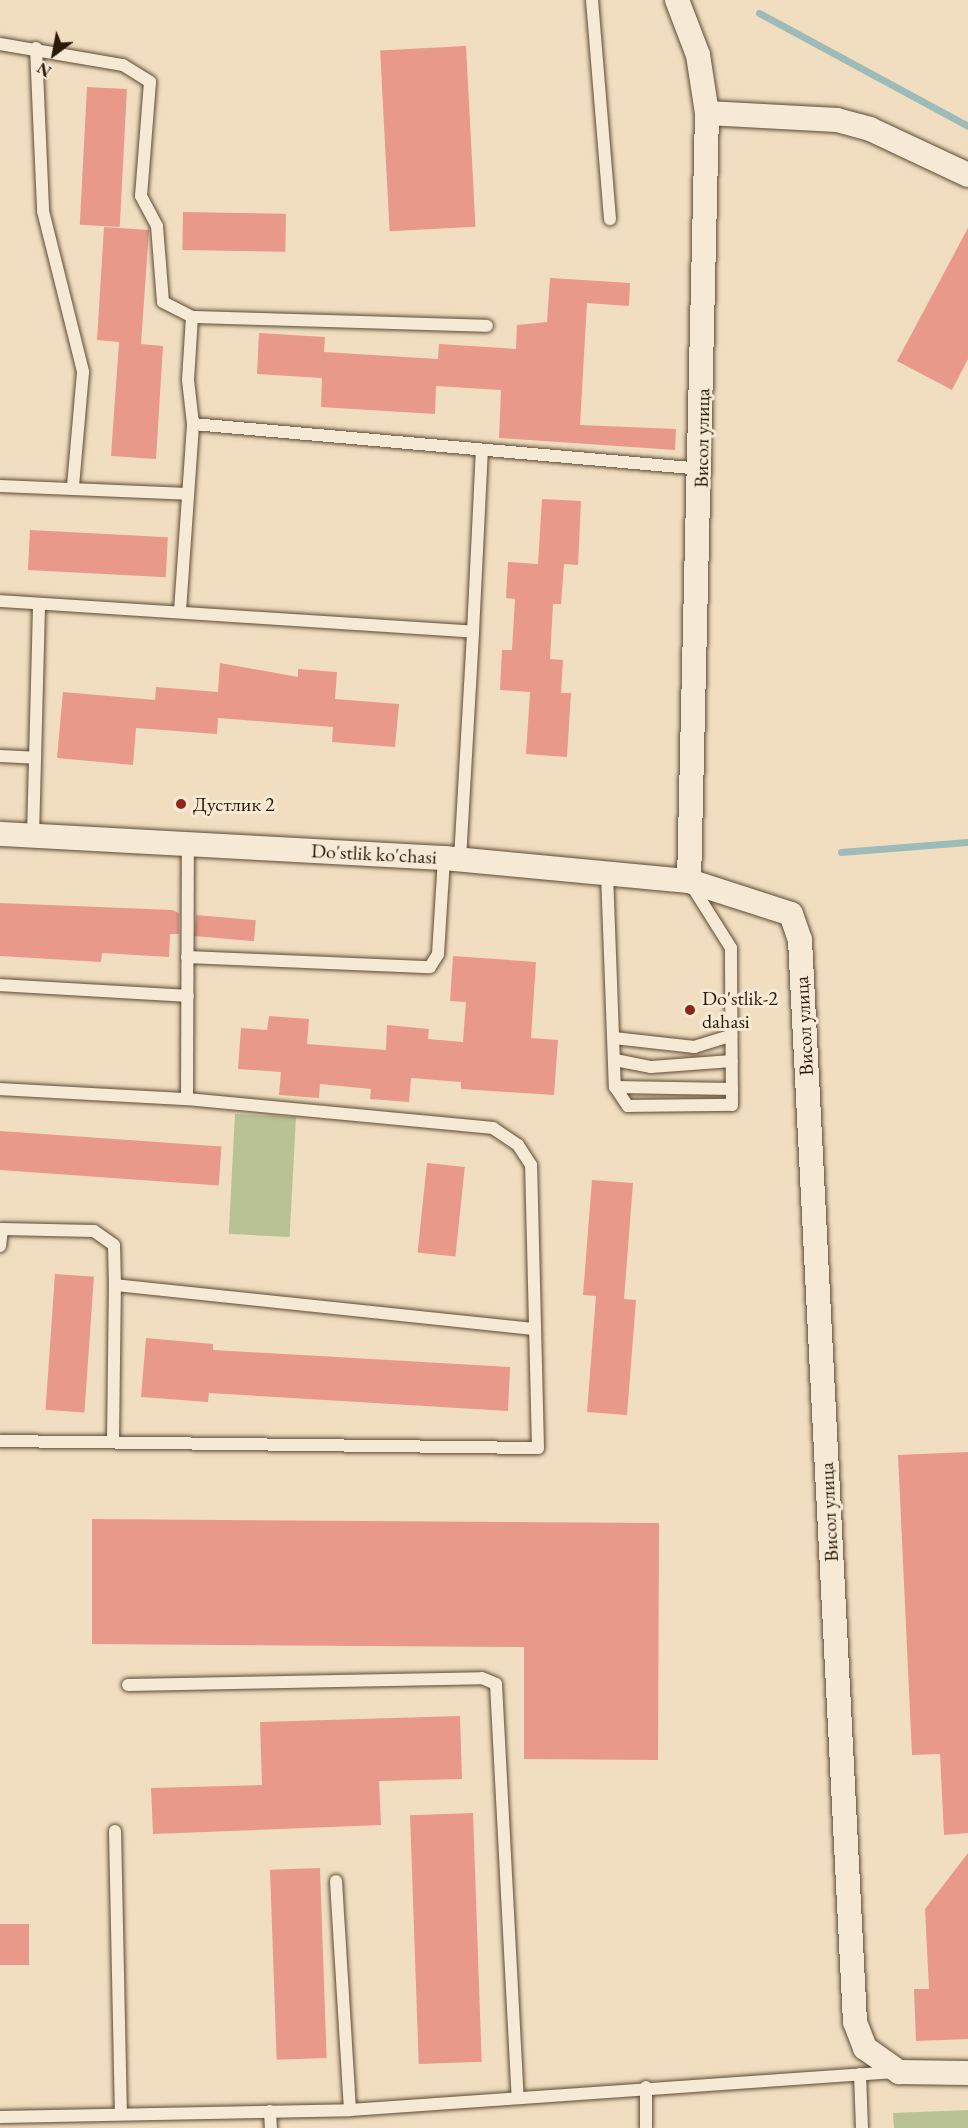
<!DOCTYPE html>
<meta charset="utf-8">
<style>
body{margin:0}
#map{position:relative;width:968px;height:2128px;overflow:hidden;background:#f1dec0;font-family:"EB Garamond",serif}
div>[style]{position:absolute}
.green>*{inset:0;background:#b8c294;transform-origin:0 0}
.stream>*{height:7px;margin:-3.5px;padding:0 3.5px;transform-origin:3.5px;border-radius:3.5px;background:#9cbbb9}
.building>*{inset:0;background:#e8998a;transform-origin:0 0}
.roads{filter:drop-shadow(0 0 2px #5b4a34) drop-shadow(0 0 2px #5b4a34)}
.lane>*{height:12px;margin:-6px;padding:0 6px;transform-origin:6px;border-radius:6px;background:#f6ead6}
.street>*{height:24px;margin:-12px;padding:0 12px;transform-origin:12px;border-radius:12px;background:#f6ead6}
.dots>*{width:16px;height:16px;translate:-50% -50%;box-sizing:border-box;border:3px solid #f6ead6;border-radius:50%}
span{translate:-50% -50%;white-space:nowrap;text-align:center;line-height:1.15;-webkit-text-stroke:6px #f6ead6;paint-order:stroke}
.street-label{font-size:20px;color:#291905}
.poi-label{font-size:20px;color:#291905}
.left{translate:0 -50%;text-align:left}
.north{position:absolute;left:24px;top:24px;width:60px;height:60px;-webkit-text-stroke:4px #f6ead6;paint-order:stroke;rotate:212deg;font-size:16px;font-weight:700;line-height:24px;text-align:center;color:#291905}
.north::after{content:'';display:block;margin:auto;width:21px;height:27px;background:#291905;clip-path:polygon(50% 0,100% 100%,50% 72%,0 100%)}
</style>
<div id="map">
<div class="green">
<i style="left:235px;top:1114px;width:61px;height:120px;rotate:3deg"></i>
<i style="clip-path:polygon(968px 2110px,968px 2128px,894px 2128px,893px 2113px)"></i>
</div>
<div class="stream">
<i style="left:759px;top:13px;width:238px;rotate:28.4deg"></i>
<i style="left:841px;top:852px;width:127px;rotate:-4.5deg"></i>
</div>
<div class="building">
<i style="left:466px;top:46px;width:181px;height:86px;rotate:87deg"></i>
<i style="left:87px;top:87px;width:40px;height:138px;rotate:3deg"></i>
<i style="left:183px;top:212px;width:103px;height:38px;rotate:1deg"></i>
<i style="clip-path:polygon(104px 227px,149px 230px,141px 344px,163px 346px,156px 459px,111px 456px,119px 342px,97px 340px)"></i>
<i style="clip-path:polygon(968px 228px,968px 359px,952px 390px,897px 361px)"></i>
<i style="clip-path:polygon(550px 278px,630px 283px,629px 306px,587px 303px,580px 425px,676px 429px,675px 450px,499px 438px,501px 390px,436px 386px,435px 414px,321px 407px,322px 378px,257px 374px,259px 333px,325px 337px,324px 352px,438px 359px,439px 344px,516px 349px,517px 325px,547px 322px)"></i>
<i style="clip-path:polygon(542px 499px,581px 501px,578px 565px,564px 564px,561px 604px,553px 604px,550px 659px,563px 660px,561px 693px,571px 693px,567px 757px,526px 754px,530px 692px,500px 690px,502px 650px,512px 650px,515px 599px,506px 598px,508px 562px,538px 564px)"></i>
<i style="left:30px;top:530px;width:138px;height:40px;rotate:3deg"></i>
<i style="clip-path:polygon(220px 663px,298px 677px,298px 669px,337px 672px,335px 699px,399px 704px,395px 747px,332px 742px,333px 727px,218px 718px,217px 734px,136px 728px,133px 765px,57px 758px,63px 692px,155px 700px,156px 687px,218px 692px)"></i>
<i style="clip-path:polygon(0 903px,172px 910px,179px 913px,179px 934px,170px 934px,169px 957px,102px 953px,101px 962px,0 956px)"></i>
<i style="left:196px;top:915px;width:60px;height:21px;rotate:5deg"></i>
<i style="clip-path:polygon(453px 956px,536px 962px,531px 1038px,558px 1040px,554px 1095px,461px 1089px,461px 1082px,411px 1078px,409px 1102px,370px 1099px,371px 1089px,320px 1084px,319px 1098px,279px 1095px,281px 1072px,238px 1069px,241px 1028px,267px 1030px,269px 1016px,309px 1019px,307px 1044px,386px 1050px,387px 1025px,429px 1029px,428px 1039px,463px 1042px,466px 1002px,450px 1001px)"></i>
<i style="left:0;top:1131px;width:222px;height:39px;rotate:4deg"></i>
<i style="left:427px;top:1163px;width:38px;height:90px;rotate:6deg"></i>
<i style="clip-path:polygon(592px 1180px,633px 1183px,624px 1299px,636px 1300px,627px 1415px,587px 1412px,596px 1296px,583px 1295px)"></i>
<i style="left:55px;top:1274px;width:39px;height:136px;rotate:4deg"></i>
<i style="clip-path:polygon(146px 1338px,213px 1344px,213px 1350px,510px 1367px,508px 1411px,209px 1393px,208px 1402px,141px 1397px)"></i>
<i style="clip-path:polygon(968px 1452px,968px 1833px,944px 1835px,940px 1754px,912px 1755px,898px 1455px)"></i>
<i style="clip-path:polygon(92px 1519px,659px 1523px,658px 1760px,524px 1759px,524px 1647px,92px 1644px)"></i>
<i style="clip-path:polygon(460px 1716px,462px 1779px,379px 1781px,381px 1825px,153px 1834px,151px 1788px,262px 1785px,260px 1722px)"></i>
<i style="left:473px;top:1813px;width:249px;height:63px;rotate:88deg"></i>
<i style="clip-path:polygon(968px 1853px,968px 2039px,916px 2041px,914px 1989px,929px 1989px,925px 1909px)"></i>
<i style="left:320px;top:1868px;width:190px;height:50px;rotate:88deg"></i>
<i style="left:0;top:1924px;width:29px;height:41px"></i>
</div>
<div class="roads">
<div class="lane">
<i style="left:592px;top:0;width:220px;rotate:85.3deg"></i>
<i style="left:0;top:44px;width:125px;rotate:9.7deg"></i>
<i style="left:123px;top:65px;width:32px;rotate:32deg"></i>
<i style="left:150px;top:82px;width:114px;rotate:94.5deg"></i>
<i style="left:141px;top:196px;width:34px;rotate:62deg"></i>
<i style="left:157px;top:226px;width:76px;rotate:85.5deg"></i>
<i style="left:163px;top:302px;width:33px;rotate:27deg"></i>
<i style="left:192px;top:317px;width:295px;rotate:1.7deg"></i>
<i style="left:36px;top:48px;width:163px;rotate:87.5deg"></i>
<i style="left:43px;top:211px;width:166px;rotate:76deg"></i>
<i style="left:83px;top:372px;width:114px;rotate:95deg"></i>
<i style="left:193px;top:424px;width:511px;rotate:5.05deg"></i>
<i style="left:0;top:486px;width:188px;rotate:2.4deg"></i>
<i style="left:0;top:601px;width:474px;rotate:3.7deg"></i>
<i style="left:473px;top:632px;width:182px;rotate:-87.2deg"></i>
<i style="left:180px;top:611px;width:187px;rotate:-86deg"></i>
<i style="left:193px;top:424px;width:44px;rotate:-96.5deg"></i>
<i style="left:188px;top:380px;width:63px;rotate:-86.4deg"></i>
<i style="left:0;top:756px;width:35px;rotate:3deg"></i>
<i style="left:33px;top:836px;width:231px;rotate:-88.5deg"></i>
<i style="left:460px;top:859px;width:227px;rotate:-86.7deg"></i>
<i style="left:607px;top:873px;width:214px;rotate:87.9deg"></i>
<i style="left:615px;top:1087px;width:23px;rotate:56deg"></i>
<i style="left:628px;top:1106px;width:104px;rotate:-0.6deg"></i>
<i style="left:732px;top:1105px;width:157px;rotate:-90.4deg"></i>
<i style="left:731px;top:948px;width:77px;rotate:-122.2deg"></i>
<i style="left:187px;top:957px;width:243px;rotate:2.4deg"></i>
<i style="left:430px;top:967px;width:15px;rotate:-58deg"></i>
<i style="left:438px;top:954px;width:96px;rotate:-86.4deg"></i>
<i style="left:0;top:985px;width:188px;rotate:3.3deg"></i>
<i style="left:614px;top:1038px;width:81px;rotate:6.4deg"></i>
<i style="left:694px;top:1047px;width:39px;rotate:-17deg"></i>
<i style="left:615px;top:1060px;width:37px;rotate:11deg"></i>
<i style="left:651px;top:1067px;width:81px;rotate:-4.2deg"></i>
<i style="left:615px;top:1087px;width:117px;rotate:1deg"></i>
<i style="left:0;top:1089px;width:187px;rotate:3.1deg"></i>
<i style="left:0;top:1246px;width:17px;rotate:-83deg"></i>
<i style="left:2px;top:1229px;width:92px;rotate:1.2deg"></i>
<i style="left:94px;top:1231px;width:24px;rotate:35deg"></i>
<i style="left:114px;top:1245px;width:40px;rotate:88.6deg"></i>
<i style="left:0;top:1441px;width:538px;rotate:0.75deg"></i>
<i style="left:538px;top:1448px;width:283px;rotate:-91.4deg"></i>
<i style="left:531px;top:1165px;width:24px;rotate:-123deg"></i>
<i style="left:518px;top:1145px;width:30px;rotate:-146deg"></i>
<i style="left:493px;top:1128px;width:307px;rotate:-174.6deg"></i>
<i style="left:187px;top:1099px;width:255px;rotate:-89.8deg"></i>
<i style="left:113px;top:1442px;width:157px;rotate:-89.3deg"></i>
<i style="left:115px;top:1285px;width:422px;rotate:6deg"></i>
<i style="left:128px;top:1685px;width:354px;rotate:-1.1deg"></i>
<i style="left:482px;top:1678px;width:15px;rotate:23deg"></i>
<i style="left:496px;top:1684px;width:414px;rotate:87deg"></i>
<i style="left:115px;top:1831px;width:283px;rotate:88.8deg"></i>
<i style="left:336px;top:1881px;width:229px;rotate:86.5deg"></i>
<i style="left:860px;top:2074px;width:54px;rotate:87.9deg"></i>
<i style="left:270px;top:2111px;width:17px;rotate:87deg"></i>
<i style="left:0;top:2117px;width:350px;rotate:-1.1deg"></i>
<i style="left:350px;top:2110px;width:546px;rotate:-3.99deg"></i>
<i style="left:646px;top:2128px;width:41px;rotate:-90deg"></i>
</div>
<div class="street">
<i style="left:677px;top:0;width:59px;rotate:69.1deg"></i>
<i style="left:698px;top:55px;width:59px;rotate:81.2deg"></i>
<i style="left:707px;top:113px;width:768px;rotate:91.34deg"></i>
<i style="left:707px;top:113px;width:130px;rotate:3.1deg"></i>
<i style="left:837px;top:120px;width:34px;rotate:15deg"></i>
<i style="left:870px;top:129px;width:108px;rotate:25.1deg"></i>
<i style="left:0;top:834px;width:445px;rotate:3.1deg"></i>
<i style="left:444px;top:858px;width:246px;rotate:5.4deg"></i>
<i style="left:689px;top:881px;width:107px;rotate:17.9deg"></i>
<i style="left:791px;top:914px;width:28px;rotate:71deg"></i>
<i style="left:800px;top:940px;width:1083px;rotate:87.09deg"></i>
<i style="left:855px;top:2022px;width:28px;rotate:69deg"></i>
<i style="left:865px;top:2048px;width:42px;rotate:35.2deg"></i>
<i style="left:899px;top:2072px;width:69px;rotate:0.8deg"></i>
</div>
</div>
<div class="dots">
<i style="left:181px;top:804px;background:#8f2418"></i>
<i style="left:690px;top:1010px;background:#8f2418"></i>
</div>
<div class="street-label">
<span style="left:702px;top:438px;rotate:-89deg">Висол улица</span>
<span style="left:374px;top:854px;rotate:3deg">Do'stlik ko'chasi</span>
<span style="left:804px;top:1026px;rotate:-93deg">Висол улица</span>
<span style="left:829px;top:1512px;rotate:-93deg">Висол улица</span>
</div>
<div class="poi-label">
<span class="left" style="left:193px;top:804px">Дустлик 2</span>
<span class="left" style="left:702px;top:1010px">Do'stlik-2<br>dahasi</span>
</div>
<div class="north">N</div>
</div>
